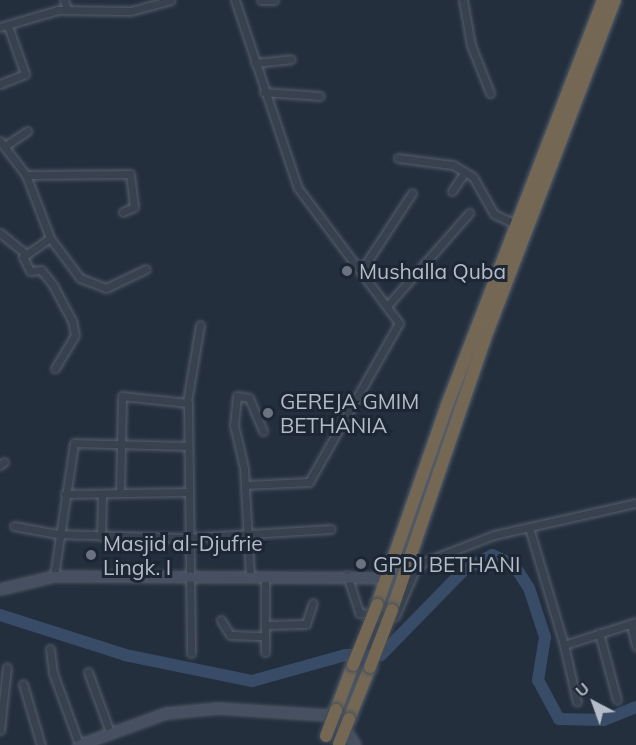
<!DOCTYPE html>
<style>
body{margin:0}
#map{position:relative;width:636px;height:745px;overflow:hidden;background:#242f3e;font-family:Mulish,sans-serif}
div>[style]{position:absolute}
.river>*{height:12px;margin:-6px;padding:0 6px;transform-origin:6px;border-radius:6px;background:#394c67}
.roads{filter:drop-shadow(0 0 2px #565f6c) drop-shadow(0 0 2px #565f6c)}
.street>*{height:7px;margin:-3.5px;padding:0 3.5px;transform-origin:3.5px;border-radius:3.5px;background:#38414e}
.secondary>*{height:9px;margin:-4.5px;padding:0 4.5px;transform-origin:4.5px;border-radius:4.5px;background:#465061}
.highway>*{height:12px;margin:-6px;padding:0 6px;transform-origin:6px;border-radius:6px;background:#746855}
.bridges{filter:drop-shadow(0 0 2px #434c59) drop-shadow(0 0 2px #434c59)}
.highway-bridge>*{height:12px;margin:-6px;padding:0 6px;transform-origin:6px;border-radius:6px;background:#746855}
.dots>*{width:16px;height:16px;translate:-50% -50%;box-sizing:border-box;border:3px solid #1d2633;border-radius:50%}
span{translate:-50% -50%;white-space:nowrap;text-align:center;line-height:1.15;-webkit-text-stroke:6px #1d2633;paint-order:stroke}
.poi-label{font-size:21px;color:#b4bcc9}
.left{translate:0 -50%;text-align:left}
.north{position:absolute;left:564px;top:673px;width:60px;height:60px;-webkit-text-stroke:4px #1d2633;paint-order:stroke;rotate:319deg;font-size:16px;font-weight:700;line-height:24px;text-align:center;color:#b4bcc9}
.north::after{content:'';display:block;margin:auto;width:21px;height:27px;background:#b4bcc9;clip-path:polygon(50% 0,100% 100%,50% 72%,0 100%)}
</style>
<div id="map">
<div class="river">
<i style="left:0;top:615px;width:131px;rotate:17.7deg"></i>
<i style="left:125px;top:655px;width:130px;rotate:11.6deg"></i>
<i style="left:252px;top:681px;width:97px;rotate:-15.6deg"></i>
<i style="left:345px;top:655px;width:36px"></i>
<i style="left:381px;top:655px;width:119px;rotate:-45.7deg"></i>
<i style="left:464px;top:570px;width:32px;rotate:-28deg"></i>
<i style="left:492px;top:555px;width:24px;rotate:24deg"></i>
<i style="left:514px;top:565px;width:27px;rotate:57deg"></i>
<i style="left:529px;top:588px;width:52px;rotate:71.9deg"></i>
<i style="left:545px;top:637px;width:44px;rotate:99.2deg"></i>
<i style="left:538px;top:680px;width:44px;rotate:61.7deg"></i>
<i style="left:559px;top:719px;width:45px;rotate:1.3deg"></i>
<i style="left:604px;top:720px;width:35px;rotate:-22deg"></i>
</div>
<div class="roads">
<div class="street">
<i style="left:64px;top:0;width:9px;rotate:72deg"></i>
<i style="left:235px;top:0;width:198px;rotate:71.5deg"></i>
<i style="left:298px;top:188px;width:169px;rotate:53.2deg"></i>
<i style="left:399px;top:323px;width:183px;rotate:119.5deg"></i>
<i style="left:309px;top:482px;width:64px;rotate:177.3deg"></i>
<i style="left:261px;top:0;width:13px"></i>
<i style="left:463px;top:0;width:46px;rotate:79.9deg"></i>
<i style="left:471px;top:45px;width:52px;rotate:68.4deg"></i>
<i style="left:0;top:27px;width:60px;rotate:-16.3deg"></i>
<i style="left:58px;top:10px;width:73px;rotate:0.8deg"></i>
<i style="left:131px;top:11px;width:41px;rotate:-15.4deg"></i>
<i style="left:255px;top:63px;width:36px;rotate:-6deg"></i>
<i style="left:0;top:84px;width:27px;rotate:-22deg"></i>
<i style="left:25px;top:74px;width:51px;rotate:-109.5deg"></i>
<i style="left:264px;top:92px;width:56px;rotate:4.1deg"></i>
<i style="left:0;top:141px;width:43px;rotate:52.6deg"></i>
<i style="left:26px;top:175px;width:67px;rotate:69.1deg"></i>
<i style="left:50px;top:238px;width:50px;rotate:53.1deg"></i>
<i style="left:80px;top:278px;width:28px;rotate:21deg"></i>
<i style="left:106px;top:288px;width:44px;rotate:-25.4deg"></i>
<i style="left:5px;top:146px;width:27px;rotate:-34deg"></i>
<i style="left:398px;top:158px;width:55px;rotate:7.3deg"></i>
<i style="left:453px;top:165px;width:23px;rotate:31deg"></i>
<i style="left:473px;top:177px;width:43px;rotate:60.4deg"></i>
<i style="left:494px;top:214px;width:26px;rotate:25deg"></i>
<i style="left:26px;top:175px;width:104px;rotate:-0.6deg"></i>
<i style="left:130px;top:174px;width:33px;rotate:83deg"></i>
<i style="left:134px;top:207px;width:12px;rotate:156deg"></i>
<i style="left:452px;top:191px;width:23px;rotate:-56deg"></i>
<i style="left:0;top:233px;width:32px;rotate:39deg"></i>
<i style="left:50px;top:238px;width:33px;rotate:145deg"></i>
<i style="left:23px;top:257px;width:16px;rotate:63deg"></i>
<i style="left:30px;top:271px;width:11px;rotate:-5deg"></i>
<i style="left:41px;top:270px;width:19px;rotate:51deg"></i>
<i style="left:53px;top:285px;width:40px;rotate:62deg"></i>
<i style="left:72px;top:320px;width:15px;rotate:79deg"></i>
<i style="left:75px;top:335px;width:39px;rotate:121deg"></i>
<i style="left:361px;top:271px;width:93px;rotate:-56.8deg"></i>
<i style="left:388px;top:305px;width:123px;rotate:-48.6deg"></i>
<i style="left:187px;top:402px;width:78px;rotate:-80.4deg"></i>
<i style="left:0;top:465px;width:5px;rotate:-37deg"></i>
<i style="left:120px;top:493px;width:97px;rotate:-88.8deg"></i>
<i style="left:122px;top:396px;width:66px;rotate:6.1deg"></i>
<i style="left:188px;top:403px;width:250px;rotate:89.3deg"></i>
<i style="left:65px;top:494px;width:124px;rotate:-0.9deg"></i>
<i style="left:14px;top:526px;width:44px;rotate:10.5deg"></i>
<i style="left:57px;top:534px;width:126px;rotate:1.8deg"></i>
<i style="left:183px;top:538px;width:148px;rotate:-3.5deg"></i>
<i style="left:530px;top:531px;width:119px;rotate:73.4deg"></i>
<i style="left:564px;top:645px;width:76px;rotate:-17.7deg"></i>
<i style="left:101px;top:536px;width:42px;rotate:-88.6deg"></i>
<i style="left:347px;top:575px;width:40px;rotate:72deg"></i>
<i style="left:359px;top:613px;width:36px;rotate:5deg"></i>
<i style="left:395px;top:616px;width:48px;rotate:-66.6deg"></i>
<i style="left:414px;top:572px;width:14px;rotate:-45deg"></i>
<i style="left:424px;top:562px;width:75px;rotate:-21.1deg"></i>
<i style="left:494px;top:535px;width:146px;rotate:-12.7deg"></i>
<i style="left:54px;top:576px;width:134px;rotate:-81.4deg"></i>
<i style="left:74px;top:443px;width:112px;rotate:1.5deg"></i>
<i style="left:250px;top:576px;width:108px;rotate:-93.2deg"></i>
<i style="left:244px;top:468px;width:44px;rotate:-103.1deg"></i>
<i style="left:234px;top:425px;width:29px;rotate:-84deg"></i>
<i style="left:237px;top:396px;width:12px;rotate:9deg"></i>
<i style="left:249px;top:398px;width:36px;rotate:67deg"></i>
<i style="left:221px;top:620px;width:17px;rotate:59deg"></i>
<i style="left:230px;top:635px;width:35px;rotate:2deg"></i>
<i style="left:631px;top:624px;width:23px;rotate:77deg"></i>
<i style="left:266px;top:625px;width:40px;rotate:-1.4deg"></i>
<i style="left:306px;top:624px;width:22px;rotate:-72deg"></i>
<i style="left:599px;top:633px;width:69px;rotate:75deg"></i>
<i style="left:564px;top:645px;width:58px;rotate:77.2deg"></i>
<i style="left:50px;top:649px;width:24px;rotate:83deg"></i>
<i style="left:53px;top:673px;width:76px;rotate:69.9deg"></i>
<i style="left:265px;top:652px;width:75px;rotate:-90deg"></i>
<i style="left:88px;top:672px;width:64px;rotate:69.9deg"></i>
<i style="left:23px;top:684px;width:64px;rotate:73.6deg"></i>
<i style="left:0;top:730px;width:63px;rotate:-83.7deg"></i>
</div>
<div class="secondary">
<i style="left:0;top:589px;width:56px;rotate:-13.5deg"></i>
<i style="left:54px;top:576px;width:333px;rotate:0.3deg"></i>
<i style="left:78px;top:745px;width:94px;rotate:-20deg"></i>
<i style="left:166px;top:713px;width:52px;rotate:-5.5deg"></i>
<i style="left:218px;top:708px;width:109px;rotate:3.7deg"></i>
<i style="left:327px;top:715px;width:16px;rotate:27deg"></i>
<i style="left:341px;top:722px;width:27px;rotate:59deg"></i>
</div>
<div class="highway">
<i style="left:377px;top:605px;width:212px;rotate:-70.7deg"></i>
<i style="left:447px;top:405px;width:434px;rotate:-68.9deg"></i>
<i style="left:392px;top:610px;width:287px;rotate:-71.1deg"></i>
<i style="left:485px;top:338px;width:362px;rotate:-69deg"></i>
<i style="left:336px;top:710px;width:48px;rotate:-69.3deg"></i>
<i style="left:349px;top:719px;width:56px;rotate:-68deg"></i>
</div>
</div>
<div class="bridges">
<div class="highway-bridge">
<i style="left:353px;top:665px;width:65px;rotate:-68.2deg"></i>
<i style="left:370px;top:667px;width:61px;rotate:-68.9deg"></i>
<i style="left:326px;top:736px;width:28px;rotate:-69deg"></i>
<i style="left:339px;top:744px;width:27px;rotate:-68deg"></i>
</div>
</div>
<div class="dots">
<i style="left:347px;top:271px;background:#6b7280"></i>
<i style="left:268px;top:413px;background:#6b7280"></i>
<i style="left:91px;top:555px;background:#6b7280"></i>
<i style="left:361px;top:564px;background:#6b7280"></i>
</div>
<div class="poi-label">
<span class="left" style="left:359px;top:271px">Mushalla Quba</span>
<span class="left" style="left:280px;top:413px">GEREJA GMIM<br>BETHANIA</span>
<span class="left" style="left:103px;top:555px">Masjid al-Djufrie<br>Lingk. I</span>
<span class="left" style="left:373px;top:564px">GPDI BETHANI</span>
</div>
<div class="north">U</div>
</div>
